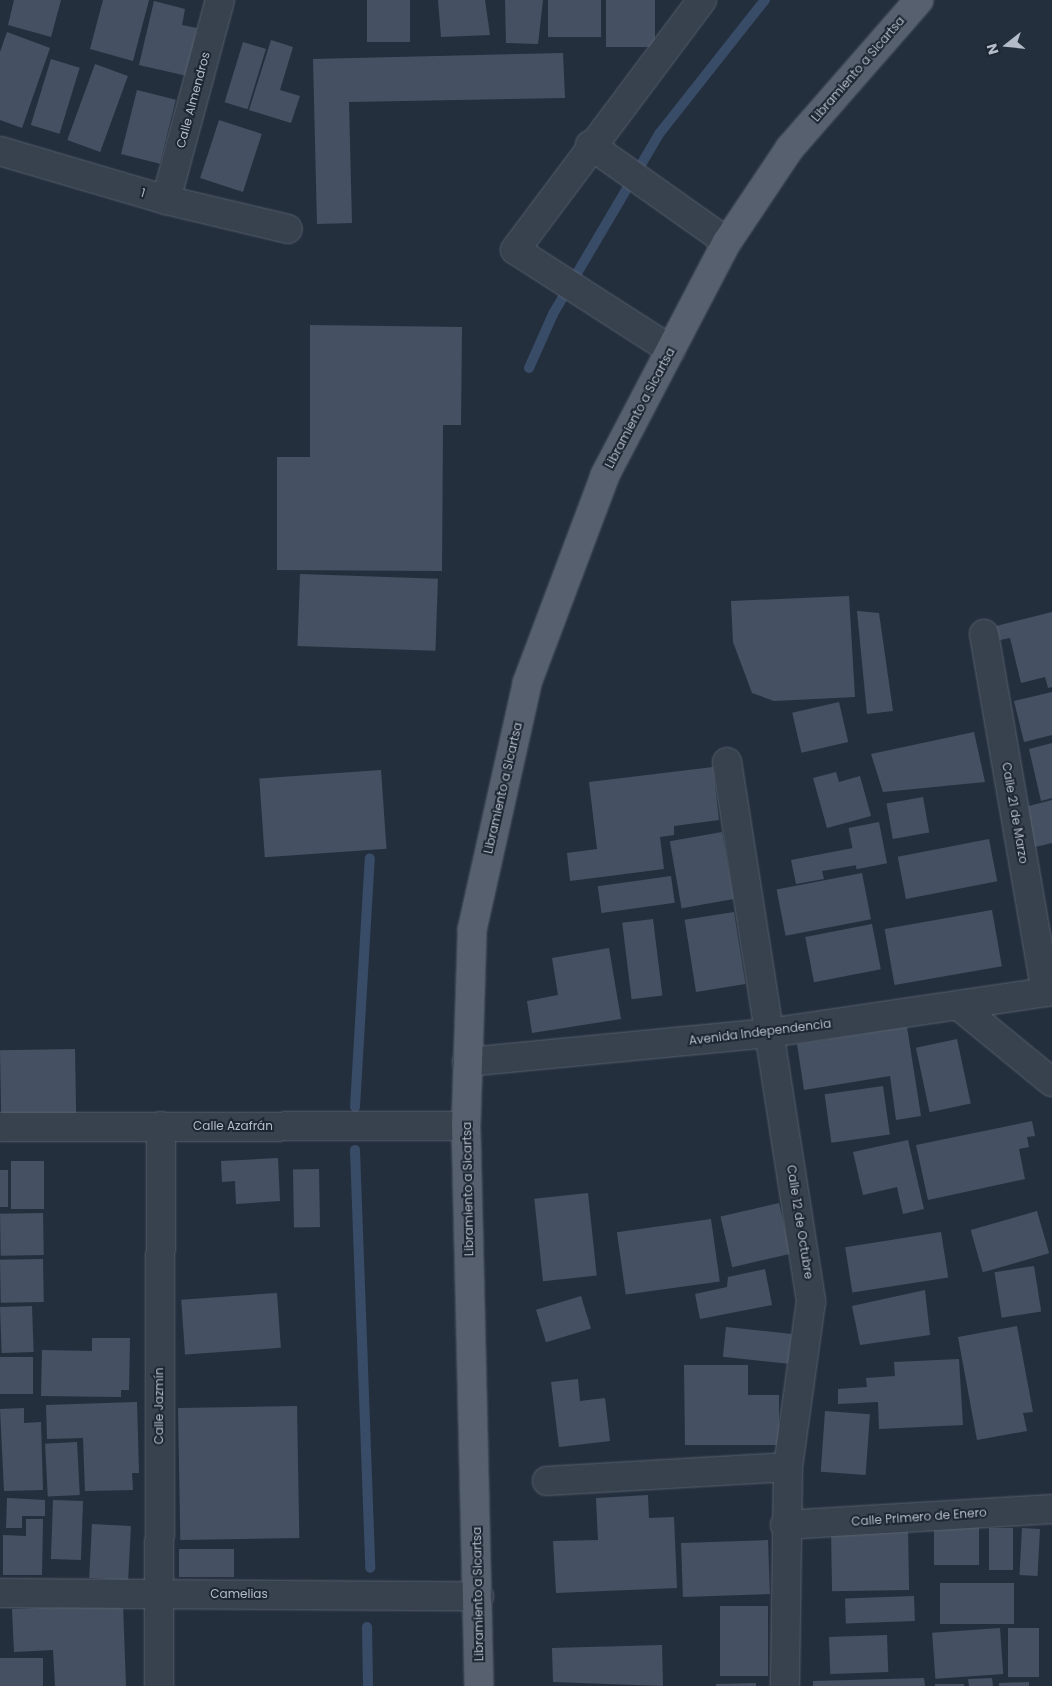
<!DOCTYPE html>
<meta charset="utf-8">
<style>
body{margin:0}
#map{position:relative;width:1052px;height:1686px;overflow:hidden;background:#242f3e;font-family:Poppins,sans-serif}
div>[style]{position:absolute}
.stream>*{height:10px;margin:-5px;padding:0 5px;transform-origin:5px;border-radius:5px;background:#394c67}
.building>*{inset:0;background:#455162;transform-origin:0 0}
.roads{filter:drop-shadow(0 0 1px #565f6c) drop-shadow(0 0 1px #565f6c)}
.minor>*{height:28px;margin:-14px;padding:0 14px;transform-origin:14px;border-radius:14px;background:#38414e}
.major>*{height:28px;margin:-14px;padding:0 14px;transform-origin:14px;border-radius:14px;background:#56606e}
span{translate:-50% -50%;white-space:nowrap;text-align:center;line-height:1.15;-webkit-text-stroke:4px #1d2633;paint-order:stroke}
.street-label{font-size:12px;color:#b4bcc9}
.north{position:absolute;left:982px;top:20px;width:50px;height:50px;-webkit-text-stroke:4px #1d2633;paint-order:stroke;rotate:254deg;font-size:14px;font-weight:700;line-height:20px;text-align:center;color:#b4bcc9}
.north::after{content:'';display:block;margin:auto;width:18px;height:22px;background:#b4bcc9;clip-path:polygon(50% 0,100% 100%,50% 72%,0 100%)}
</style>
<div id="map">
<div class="stream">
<i style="left:529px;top:368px;width:59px;rotate:-66deg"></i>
<i style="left:553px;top:314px;width:209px;rotate:-59.5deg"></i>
<i style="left:659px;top:134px;width:171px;rotate:-51.7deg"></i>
<i style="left:355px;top:1107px;width:249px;rotate:-86.6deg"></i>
<i style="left:355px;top:1150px;width:418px;rotate:87.9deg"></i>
<i style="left:367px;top:1627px;width:59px;rotate:89deg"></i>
</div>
<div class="building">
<i style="clip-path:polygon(14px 0,61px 0,51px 37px,8px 25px)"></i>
<i style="clip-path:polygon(103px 0,149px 0,133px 61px,90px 49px)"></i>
<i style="left:367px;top:0;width:43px;height:42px"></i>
<i style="clip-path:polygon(438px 0,485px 0,490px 35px,441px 37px)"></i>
<i style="clip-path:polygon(505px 0,543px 0,538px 44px,506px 43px)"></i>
<i style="left:548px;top:0;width:53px;height:37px"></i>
<i style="left:606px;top:0;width:49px;height:47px"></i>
<i style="clip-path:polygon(154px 1px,185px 9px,182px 25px,197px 28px,187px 76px,139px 65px)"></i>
<i style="clip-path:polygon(7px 32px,50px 48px,22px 128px,0 120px,0 52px)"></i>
<i style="clip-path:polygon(271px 40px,293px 47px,280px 90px,300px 96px,291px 123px,249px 110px)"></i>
<i style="left:243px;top:42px;width:24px;height:63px;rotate:17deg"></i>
<i style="clip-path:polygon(563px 53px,565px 98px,349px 102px,352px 223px,317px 224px,313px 59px)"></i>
<i style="left:51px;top:59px;width:30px;height:69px;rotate:17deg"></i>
<i style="left:95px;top:64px;width:35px;height:81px;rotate:20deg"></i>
<i style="left:137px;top:90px;width:40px;height:66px;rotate:14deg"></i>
<i style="left:219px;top:120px;width:45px;height:61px;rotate:18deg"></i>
<i style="clip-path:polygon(310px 325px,462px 327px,461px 425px,443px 425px,442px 571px,277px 570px,277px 457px,310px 457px)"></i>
<i style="left:300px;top:574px;width:138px;height:72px;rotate:2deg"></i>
<i style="clip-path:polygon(849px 596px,855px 697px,774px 701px,752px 693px,733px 642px,731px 601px)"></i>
<i style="clip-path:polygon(857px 611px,879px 613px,893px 711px,867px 714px)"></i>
<i style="clip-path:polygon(1052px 612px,1052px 687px,1048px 688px,1045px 677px,1021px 683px,1010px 638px,1000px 640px,996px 626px)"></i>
<i style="clip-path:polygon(1052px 692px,1052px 735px,1024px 742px,1014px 701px)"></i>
<i style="left:839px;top:702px;width:41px;height:48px;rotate:77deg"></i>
<i style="clip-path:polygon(974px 732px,985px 782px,883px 792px,871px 754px)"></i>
<i style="clip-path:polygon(1052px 743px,1052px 798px,1041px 801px,1029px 749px)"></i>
<i style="clip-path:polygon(713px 767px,719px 820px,674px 826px,674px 835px,660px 837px,664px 869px,570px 881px,567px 853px,597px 849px,589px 782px)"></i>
<i style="left:381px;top:770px;width:79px;height:122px;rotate:86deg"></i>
<i style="clip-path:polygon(836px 772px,839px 782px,860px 776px,871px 816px,827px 828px,813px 778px)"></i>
<i style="left:923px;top:797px;width:36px;height:37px;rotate:80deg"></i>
<i style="clip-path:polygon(1052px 800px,1052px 843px,1035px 847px,1025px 807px)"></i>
<i style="left:879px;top:822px;width:42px;height:31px;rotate:79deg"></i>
<i style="left:722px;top:832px;width:68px;height:53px;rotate:80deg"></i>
<i style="left:989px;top:839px;width:43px;height:93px;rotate:79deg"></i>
<i style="clip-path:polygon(853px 848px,857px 865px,822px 871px,824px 879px,796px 884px,791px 860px)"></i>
<i style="left:862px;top:873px;width:47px;height:87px;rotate:79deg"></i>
<i style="left:671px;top:876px;width:27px;height:74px;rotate:82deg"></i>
<i style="left:992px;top:910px;width:57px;height:109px;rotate:80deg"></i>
<i style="left:734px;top:912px;width:73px;height:50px;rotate:81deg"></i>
<i style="left:653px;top:919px;width:77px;height:31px;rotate:83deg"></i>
<i style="left:872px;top:924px;width:46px;height:68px;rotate:79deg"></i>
<i style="clip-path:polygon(609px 948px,621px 1019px,532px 1033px,527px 1001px,558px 995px,552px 958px)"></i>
<i style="clip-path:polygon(907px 1027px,921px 1116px,896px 1120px,890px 1076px,804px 1090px,797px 1044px)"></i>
<i style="left:957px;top:1039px;width:66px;height:42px;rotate:78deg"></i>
<i style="left:75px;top:1049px;width:67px;height:75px;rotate:89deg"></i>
<i style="left:883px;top:1086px;width:49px;height:59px;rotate:82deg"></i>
<i style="clip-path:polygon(1032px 1121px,1035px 1136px,1027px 1137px,1029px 1147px,1019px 1149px,1025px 1179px,928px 1200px,916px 1145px)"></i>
<i style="clip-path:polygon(908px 1140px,924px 1209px,903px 1214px,897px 1187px,863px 1195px,853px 1152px)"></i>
<i style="clip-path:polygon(278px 1158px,280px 1201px,236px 1204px,235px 1181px,222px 1182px,221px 1161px)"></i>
<i style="left:11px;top:1161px;width:33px;height:48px"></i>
<i style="left:319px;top:1169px;width:58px;height:26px;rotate:89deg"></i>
<i style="left:0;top:1170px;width:8px;height:37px"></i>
<i style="left:588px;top:1193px;width:83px;height:54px;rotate:84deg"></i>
<i style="left:779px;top:1203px;width:52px;height:60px;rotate:77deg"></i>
<i style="left:1037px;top:1211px;width:44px;height:69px;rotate:74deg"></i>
<i style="left:43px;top:1213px;width:42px;height:43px;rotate:89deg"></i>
<i style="left:711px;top:1219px;width:63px;height:95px;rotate:82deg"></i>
<i style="left:941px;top:1232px;width:46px;height:97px;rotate:81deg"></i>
<i style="left:43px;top:1259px;width:43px;height:43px;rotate:89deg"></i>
<i style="left:1034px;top:1266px;width:46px;height:40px;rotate:81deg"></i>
<i style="clip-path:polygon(765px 1269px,772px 1305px,700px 1319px,695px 1294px,727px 1287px,728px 1277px)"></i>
<i style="clip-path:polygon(925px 1290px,930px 1335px,860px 1345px,852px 1306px)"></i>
<i style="left:277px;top:1293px;width:55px;height:96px;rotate:86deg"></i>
<i style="left:581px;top:1296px;width:34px;height:47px;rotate:73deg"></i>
<i style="left:32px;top:1306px;width:46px;height:32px;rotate:88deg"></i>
<i style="clip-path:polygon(1017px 1326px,1033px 1412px,1023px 1413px,1027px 1431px,977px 1440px,958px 1337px)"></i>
<i style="left:726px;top:1327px;width:66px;height:30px;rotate:6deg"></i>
<i style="clip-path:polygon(92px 1338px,130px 1338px,129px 1390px,121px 1390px,121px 1397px,41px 1396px,42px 1350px,92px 1351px)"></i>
<i style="left:0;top:1357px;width:33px;height:37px"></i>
<i style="clip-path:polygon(959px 1359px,963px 1425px,879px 1429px,878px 1402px,838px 1404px,838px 1389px,867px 1387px,866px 1378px,895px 1376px,894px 1362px)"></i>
<i style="clip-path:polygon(684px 1365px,748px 1365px,748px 1395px,779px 1395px,779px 1445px,685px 1445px)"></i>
<i style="clip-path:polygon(578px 1379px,580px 1401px,605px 1398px,610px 1441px,559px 1447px,551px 1382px)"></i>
<i style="clip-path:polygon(137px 1402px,139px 1473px,132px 1473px,133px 1490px,85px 1491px,83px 1438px,47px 1439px,46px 1405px)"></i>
<i style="left:297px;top:1406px;width:132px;height:119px;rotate:89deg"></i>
<i style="clip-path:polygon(24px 1408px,24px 1423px,41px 1422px,43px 1490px,4px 1491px,0 1409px)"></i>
<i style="left:825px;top:1411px;width:45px;height:61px;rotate:4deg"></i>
<i style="left:77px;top:1442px;width:53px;height:32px;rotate:87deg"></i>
<i style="clip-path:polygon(648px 1495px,649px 1518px,674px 1517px,677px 1588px,556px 1593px,553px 1541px,598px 1540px,596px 1498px)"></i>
<i style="clip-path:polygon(7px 1498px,45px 1500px,45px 1516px,22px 1516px,22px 1528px,6px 1528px)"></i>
<i style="left:53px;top:1500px;width:30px;height:59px;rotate:2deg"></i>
<i style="clip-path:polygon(26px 1519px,43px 1519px,42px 1575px,3px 1575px,3px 1535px,26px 1536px)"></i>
<i style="left:92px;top:1524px;width:39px;height:54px;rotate:3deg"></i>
<i style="left:979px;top:1524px;width:41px;height:45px;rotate:90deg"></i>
<i style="left:989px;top:1528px;width:24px;height:42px"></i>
<i style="left:1022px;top:1528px;width:18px;height:47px;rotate:3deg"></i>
<i style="left:908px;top:1529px;width:61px;height:77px;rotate:89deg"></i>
<i style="left:768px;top:1540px;width:54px;height:87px;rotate:88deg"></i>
<i style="left:234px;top:1549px;width:28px;height:55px;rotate:90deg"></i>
<i style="left:940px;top:1583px;width:74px;height:41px"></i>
<i style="left:914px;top:1596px;width:25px;height:69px;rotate:88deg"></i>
<i style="clip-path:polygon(123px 1605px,126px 1686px,55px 1686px,53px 1650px,14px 1652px,12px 1609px)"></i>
<i style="left:720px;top:1606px;width:48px;height:70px"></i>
<i style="left:1000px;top:1628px;width:46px;height:68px;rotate:86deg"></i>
<i style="left:1008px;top:1628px;width:31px;height:49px"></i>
<i style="left:887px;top:1635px;width:37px;height:58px;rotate:88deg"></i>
<i style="clip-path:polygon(662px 1645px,663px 1686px,553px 1682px,552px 1648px)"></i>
<i style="left:0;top:1658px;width:43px;height:28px"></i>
<i style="clip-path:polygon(924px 1678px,925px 1686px,813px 1686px,813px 1681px)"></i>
<i style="clip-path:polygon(992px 1678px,993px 1686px,969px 1686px,968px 1679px)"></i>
<i style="clip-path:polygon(1029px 1682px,1029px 1686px,999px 1686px,999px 1683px)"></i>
<i style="clip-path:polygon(756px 1683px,756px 1686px,716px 1686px,716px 1684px)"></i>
<i style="left:935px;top:1684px;width:29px;height:2px"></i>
</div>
<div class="roads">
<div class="minor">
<i style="left:590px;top:145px;width:168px;rotate:35.3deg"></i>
<i style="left:0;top:151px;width:173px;rotate:16.4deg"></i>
<i style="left:166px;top:200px;width:125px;rotate:13.4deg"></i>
<i style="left:166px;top:200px;width:207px;rotate:-74.9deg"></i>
<i style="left:671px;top:350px;width:185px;rotate:-147.3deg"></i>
<i style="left:515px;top:250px;width:312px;rotate:-53.2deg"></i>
<i style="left:984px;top:634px;width:363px;rotate:80.2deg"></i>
<i style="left:727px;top:762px;width:546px;rotate:81.14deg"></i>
<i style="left:811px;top:1301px;width:168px;rotate:97.9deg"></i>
<i style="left:788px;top:1467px;width:219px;rotate:90.8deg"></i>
<i style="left:959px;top:1006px;width:120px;rotate:39.3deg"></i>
<i style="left:467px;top:1062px;width:302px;rotate:-5.5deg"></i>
<i style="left:768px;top:1033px;width:287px;rotate:-8.4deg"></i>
<i style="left:0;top:1127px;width:466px;rotate:-0.1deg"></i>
<i style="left:547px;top:1481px;width:241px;rotate:-3.3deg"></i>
<i style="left:785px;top:1525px;width:267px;rotate:-3.4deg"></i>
<i style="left:0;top:1593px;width:479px;rotate:0.4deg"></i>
<i style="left:159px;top:1686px;width:560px;rotate:-89.8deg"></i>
</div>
<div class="major">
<i style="left:479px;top:1686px;width:560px;rotate:-91.33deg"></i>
<i style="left:466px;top:1126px;width:196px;rotate:-88.2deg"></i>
<i style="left:472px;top:930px;width:253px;rotate:-77.4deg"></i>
<i style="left:527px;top:683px;width:222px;rotate:-69.4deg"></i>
<i style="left:605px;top:475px;width:263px;rotate:-62.4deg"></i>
<i style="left:727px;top:242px;width:113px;rotate:-56.2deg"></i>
<i style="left:790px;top:148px;width:196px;rotate:-48.9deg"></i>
</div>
</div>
<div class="street-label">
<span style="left:858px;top:69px;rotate:-49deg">Libramiento a Sicartsa</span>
<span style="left:193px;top:100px;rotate:-75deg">Calle Almendros</span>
<span style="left:143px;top:193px;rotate:17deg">1</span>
<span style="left:640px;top:408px;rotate:-62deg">Libramiento a Sicartsa</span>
<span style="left:503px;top:788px;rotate:-77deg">Libramiento a Sicartsa</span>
<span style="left:1015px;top:813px;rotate:80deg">Calle 21 de Marzo</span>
<span style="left:760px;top:1032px;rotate:-7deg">Avenida Independencia</span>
<span style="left:233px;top:1126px">Calle Azafrán</span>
<span style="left:468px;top:1189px;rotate:-91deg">Libramiento a Sicartsa</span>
<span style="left:800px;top:1222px;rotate:81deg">Calle 12 de Octubre</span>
<span style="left:159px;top:1406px;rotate:-90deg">Calle Jazmín</span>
<span style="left:919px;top:1517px;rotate:-4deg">Calle Primero de Enero</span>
<span style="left:239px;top:1594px">Camelias</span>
<span style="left:478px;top:1594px;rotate:-91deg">Libramiento a Sicartsa</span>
</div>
<div class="north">N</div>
</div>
